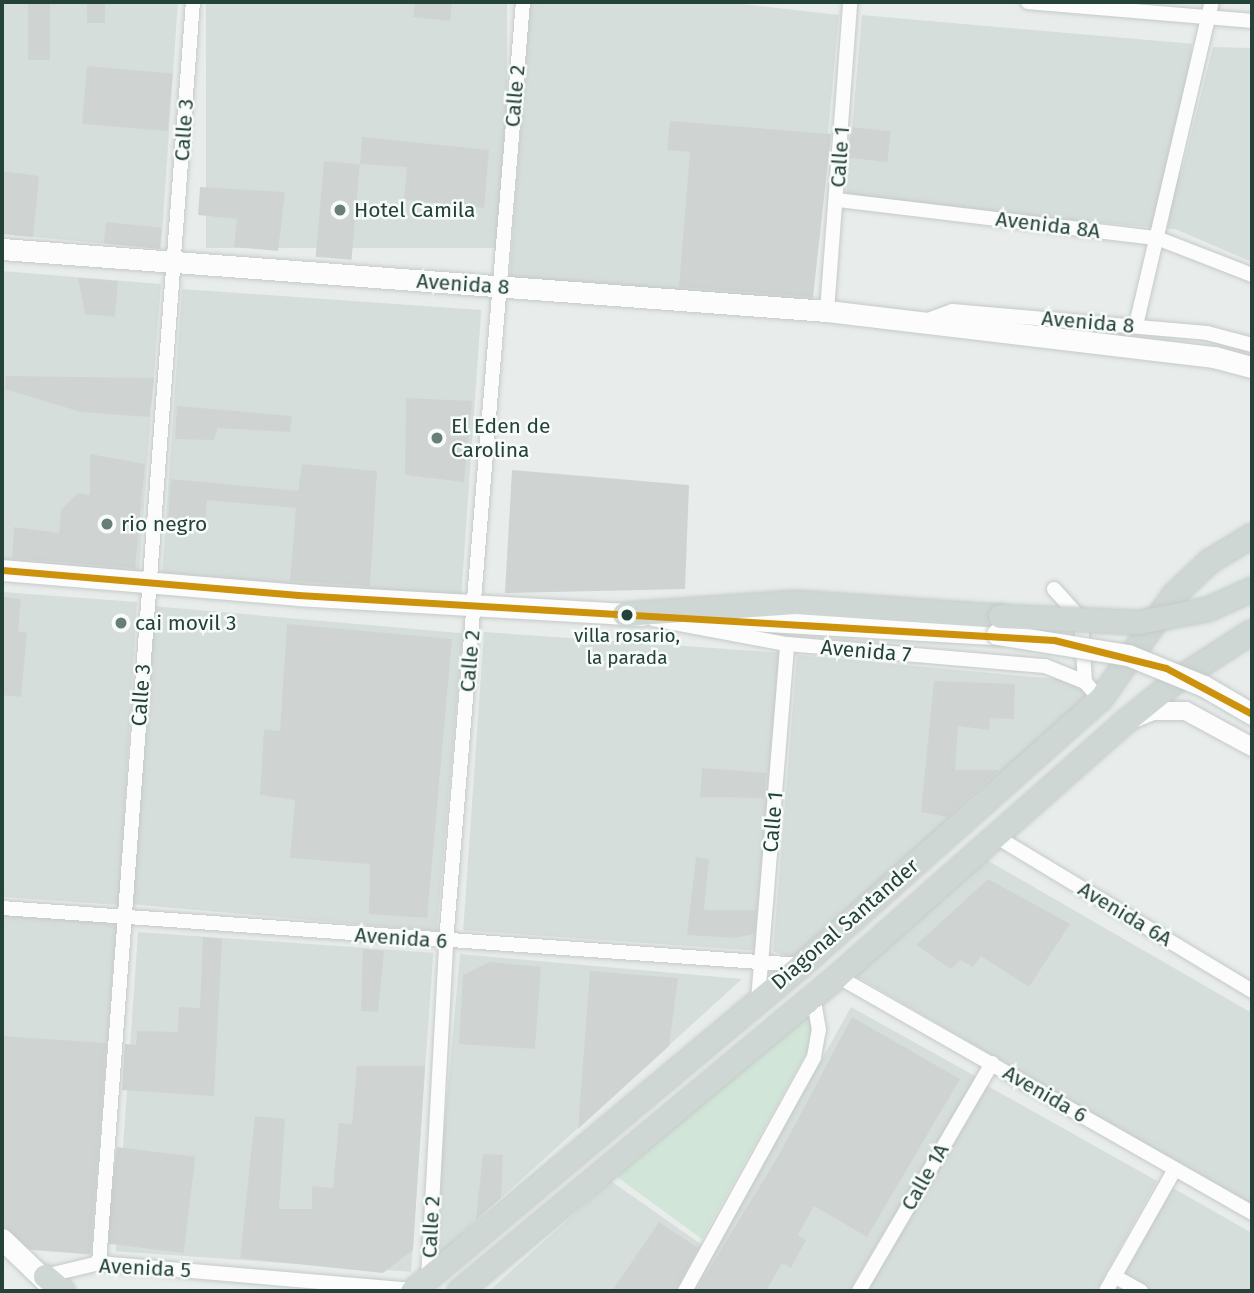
<!DOCTYPE html>
<style>
body{margin:0}
#map{position:relative;width:1254px;height:1293px;overflow:hidden;background:#e8edeb;font-family:"Fira Sans",sans-serif}
div>[style]{position:absolute}
.built>*{inset:0;background:#d6dedb;transform-origin:0 0}
.green>*{inset:0;background:#d1e6d8}
.building>*{inset:0;background:#cfd4d2;transform-origin:0 0}
.roads{filter:drop-shadow(0 0 2px #c5cac8) drop-shadow(0 0 2px #c5cac8)}
.minor>*{height:14px;margin:-7px;padding:0 7px;transform-origin:7px;border-radius:7px;background:#fcfcfc}
.tertiary>*{height:18px;margin:-9px;padding:0 9px;transform-origin:9px;border-radius:9px;background:#fcfcfc}
.secondary>*{height:21px;margin:-10.5px;padding:0 10.5px;transform-origin:10.5px;border-radius:10.5px;background:#fcfcfc}
.primary>*{height:23px;margin:-11.5px;padding:0 11.5px;transform-origin:11.5px;border-radius:11.5px;background:#cfd7d5}
.bridges{filter:drop-shadow(0 0 2px #c3cbc8) drop-shadow(0 0 2px #c3cbc8)}
.secondary-bridge>*{height:21px;margin:-10.5px;padding:0 10.5px;transform-origin:10.5px;border-radius:10.5px;background:#fcfcfc}
.primary-bridge>*{height:23px;margin:-11.5px;padding:0 11.5px;transform-origin:11.5px;border-radius:11.5px;background:#cfd7d5}
.bus-1>*{height:7px;margin:-3.5px;padding:0 3.5px;transform-origin:3.5px;border-radius:3.5px;background:#cd920c}
.dots>*{width:19px;height:19px;translate:-50% -50%;box-sizing:border-box;border:4px solid #f7fbf9;border-radius:50%}
span{translate:-50% -50%;white-space:nowrap;text-align:center;line-height:1.15;-webkit-text-stroke:5px #f7fbf9;paint-order:stroke}
.bus-label{font-size:19px;color:#24423a}
.street-label{font-size:21px;color:#24423a}
.poi-label{font-size:21px;color:#24423a}
.left{translate:0 -50%;text-align:left}
.frame{position:absolute;inset:0;border:4px solid #24423a;pointer-events:none}
</style>
<div id="map">
<div class="built">
<i style="clip-path:polygon(2px 2px,178px 2px,161px 249px,2px 234px)"></i>
<i style="left:206px;top:2px;width:301px;height:246px"></i>
<i style="clip-path:polygon(530px 2px,724px 2px,839px 15px,812px 304px,509px 286px)"></i>
<i style="left:862px;top:15px;width:331px;height:186px;rotate:5deg"></i>
<i style="clip-path:polygon(1213px 47px,1252px 48px,1252px 262px,1168px 226px)"></i>
<i style="clip-path:polygon(2px 271px,161px 284px,138px 585px,2px 574px)"></i>
<i style="left:182px;top:289px;width:300px;height:298px;rotate:4deg"></i>
<i style="clip-path:polygon(2px 592px,137px 602px,119px 905px,2px 897px)"></i>
<i style="left:152px;top:606px;width:312px;height:299px;rotate:5deg"></i>
<i style="left:484px;top:632px;width:297px;height:299px;rotate:4deg"></i>
<i style="clip-path:polygon(797px 655px,1079px 681px,1091px 693px,797px 960px,773px 951px)"></i>
<i style="clip-path:polygon(987px 860px,1252px 1013px,1252px 1207px,856px 976px)"></i>
<i style="clip-path:polygon(2px 913px,125px 917px,116px 929px,92px 1255px,17px 1248px,2px 1236px)"></i>
<i style="left:138px;top:932px;width:296px;height:320px;rotate:4deg"></i>
<i style="clip-path:polygon(460px 954px,742px 979px,432px 1261px)"></i>
<i style="clip-path:polygon(851px 1007px,977px 1077px,849px 1291px,692px 1291px)"></i>
<i style="clip-path:polygon(986px 1085px,1157px 1181px,1096px 1291px,865px 1291px)"></i>
<i style="clip-path:polygon(611px 1181px,702px 1245px,677px 1291px,490px 1290px)"></i>
<i style="clip-path:polygon(1173px 1188px,1252px 1233px,1252px 1291px,1113px 1291px)"></i>
</div>
<div class="green">
<i style="clip-path:polygon(808px 1009px,814px 1039px,702px 1239px,617px 1177px)"></i>
</div>
<div class="building">
<i style="left:28px;top:2px;width:22px;height:58px"></i>
<i style="left:87px;top:2px;width:18px;height:21px"></i>
<i style="clip-path:polygon(415px 2px,452px 2px,450px 21px,413px 17px)"></i>
<i style="left:87px;top:66px;width:86px;height:58px;rotate:5deg"></i>
<i style="clip-path:polygon(670px 121px,831px 134px,813px 297px,679px 287px,690px 152px,667px 150px)"></i>
<i style="left:851px;top:127px;width:40px;height:31px;rotate:6deg"></i>
<i style="clip-path:polygon(362px 137px,489px 150px,484px 208px,404px 200px,407px 167px,360px 164px)"></i>
<i style="left:324px;top:161px;width:36px;height:96px;rotate:5deg"></i>
<i style="clip-path:polygon(2px 171px,39px 176px,33px 237px,2px 234px)"></i>
<i style="clip-path:polygon(200px 187px,285px 192px,278px 251px,234px 247px,237px 219px,198px 215px)"></i>
<i style="left:106px;top:222px;width:56px;height:21px;rotate:6deg"></i>
<i style="clip-path:polygon(78px 278px,118px 281px,115px 317px,85px 314px)"></i>
<i style="clip-path:polygon(6px 376px,154px 378px,149px 417px,81px 412px,5px 389px)"></i>
<i style="clip-path:polygon(406px 398px,472px 401px,464px 482px,405px 475px)"></i>
<i style="clip-path:polygon(177px 406px,292px 416px,290px 432px,218px 428px,214px 440px,175px 439px)"></i>
<i style="clip-path:polygon(90px 454px,145px 464px,135px 568px,12px 558px,14px 527px,59px 533px,61px 510px,78px 493px,90px 495px)"></i>
<i style="clip-path:polygon(302px 464px,377px 471px,370px 586px,290px 581px,296px 508px,207px 500px,206px 517px,168px 519px,171px 479px,298px 491px)"></i>
<i style="clip-path:polygon(512px 470px,689px 485px,685px 589px,505px 593px)"></i>
<i style="clip-path:polygon(2px 597px,21px 599px,18px 631px,27px 633px,21px 697px,2px 695px)"></i>
<i style="clip-path:polygon(287px 624px,452px 639px,427px 918px,369px 914px,370px 864px,290px 858px,295px 800px,260px 795px,264px 729px,280px 731px)"></i>
<i style="clip-path:polygon(934px 681px,1015px 684px,1014px 719px,990px 718px,989px 730px,958px 726px,955px 770px,999px 770px,947px 817px,921px 812px)"></i>
<i style="clip-path:polygon(702px 768px,766px 773px,764px 798px,700px 797px)"></i>
<i style="clip-path:polygon(696px 857px,709px 859px,704px 910px,756px 910px,754px 934px,735px 938px,687px 935px)"></i>
<i style="clip-path:polygon(988px 879px,1070px 924px,1029px 987px,981px 956px,973px 967px,960px 960px,951px 969px,916px 945px)"></i>
<i style="clip-path:polygon(203px 937px,222px 939px,214px 1096px,122px 1090px,125px 1044px,136px 1045px,137px 1031px,178px 1032px,179px 1007px,200px 1008px)"></i>
<i style="clip-path:polygon(363px 949px,384px 951px,378px 1012px,361px 1011px)"></i>
<i style="clip-path:polygon(489px 962px,541px 967px,535px 1049px,459px 1044px,463px 975px)"></i>
<i style="clip-path:polygon(590px 971px,678px 978px,669px 1046px,578px 1129px)"></i>
<i style="clip-path:polygon(852px 1017px,960px 1079px,867px 1237px,814px 1206px,798px 1235px,806px 1240px,791px 1268px,782px 1263px,766px 1291px,696px 1291px,780px 1153px)"></i>
<i style="clip-path:polygon(2px 1036px,106px 1043px,90px 1254px,32px 1250px,2px 1226px)"></i>
<i style="clip-path:polygon(357px 1066px,425px 1066px,413px 1250px,383px 1273px,240px 1258px,255px 1116px,285px 1119px,279px 1209px,312px 1209px,312px 1186px,333px 1188px,339px 1123px,352px 1124px)"></i>
<i style="left:117px;top:1147px;width:79px;height:97px;rotate:7deg"></i>
<i style="clip-path:polygon(483px 1154px,503px 1155px,501px 1198px,476px 1219px)"></i>
<i style="clip-path:polygon(659px 1222px,698px 1248px,675px 1291px,612px 1291px)"></i>
</div>
<div class="roads">
<div class="minor">
<i style="left:1028px;top:2px;width:225px;rotate:4.8deg"></i>
<i style="left:837px;top:200px;width:322px;rotate:6.8deg"></i>
<i style="left:1157px;top:238px;width:102px;rotate:21.3deg"></i>
<i style="left:827px;top:311px;width:310px;rotate:-85.7deg"></i>
<i style="left:925px;top:321px;width:29px;rotate:-20deg"></i>
<i style="left:952px;top:311px;width:256px;rotate:4.9deg"></i>
<i style="left:1207px;top:333px;width:47px;rotate:14.9deg"></i>
<i style="left:1136px;top:325px;width:332px;rotate:-76.8deg"></i>
<i style="left:1054px;top:589px;width:40px;rotate:48deg"></i>
<i style="left:1081px;top:619px;width:63px;rotate:86.4deg"></i>
<i style="left:653px;top:619px;width:136px;rotate:10.6deg"></i>
<i style="left:787px;top:644px;width:259px;rotate:4.9deg"></i>
<i style="left:1045px;top:666px;width:43px;rotate:21.8deg"></i>
<i style="left:1085px;top:682px;width:23px;rotate:49deg"></i>
<i style="left:997px;top:837px;width:298px;rotate:31.1deg"></i>
<i style="left:2px;top:908px;width:801px;rotate:4.08deg"></i>
<i style="left:837px;top:976px;width:478px;rotate:29.7deg"></i>
<i style="left:758px;top:1000px;width:357px;rotate:-85.3deg"></i>
<i style="left:99px;top:1263px;width:1264px;rotate:-85.74deg"></i>
<i style="left:45px;top:1276px;width:56px;rotate:-13.5deg"></i>
<i style="left:99px;top:1263px;width:315px;rotate:4.9deg"></i>
<i style="left:1114px;top:1276px;width:31px;rotate:29deg"></i>
<i style="left:428px;top:1279px;width:337px;rotate:-86.9deg"></i>
<i style="left:446px;top:942px;width:943px;rotate:-85.32deg"></i>
<i style="left:685px;top:1291px;width:267px;rotate:-61.1deg"></i>
<i style="left:814px;top:1057px;width:27px;rotate:-80deg"></i>
<i style="left:819px;top:1030px;width:35px;rotate:-100deg"></i>
<i style="left:859px;top:1291px;width:264px;rotate:-59.7deg"></i>
<i style="left:1106px;top:1291px;width:140px;rotate:-60.5deg"></i>
</div>
<div class="tertiary">
<i style="left:1136px;top:718px;width:18px;rotate:-22deg"></i>
<i style="left:1153px;top:711px;width:33px"></i>
<i style="left:1186px;top:711px;width:75px;rotate:28.6deg"></i>
</div>
<div class="secondary">
<i style="left:2px;top:249px;width:827px;rotate:4.3deg"></i>
<i style="left:827px;top:311px;width:390px;rotate:6.8deg"></i>
<i style="left:1214px;top:357px;width:39px;rotate:15deg"></i>
<i style="left:2px;top:570px;width:297px;rotate:4.8deg"></i>
<i style="left:298px;top:595px;width:345px;rotate:3.3deg"></i>
<i style="left:699px;top:617px;width:298px;rotate:3.3deg"></i>
<i style="left:2px;top:1239px;width:71px;rotate:43.9deg"></i>
</div>
<div class="primary">
<i style="left:624px;top:614px;width:171px;rotate:-4deg"></i>
<i style="left:795px;top:602px;width:205px;rotate:3.9deg"></i>
<i style="left:45px;top:1276px;width:23px;rotate:40deg"></i>
<i style="left:412px;top:1291px;width:508px;rotate:-39.96deg"></i>
<i style="left:801px;top:965px;width:400px;rotate:-41.7deg"></i>
<i style="left:1100px;top:699px;width:127px;rotate:-54.9deg"></i>
<i style="left:1173px;top:595px;width:50px;rotate:-43.4deg"></i>
<i style="left:1209px;top:561px;width:50px;rotate:-31.2deg"></i>
<i style="left:459px;top:1291px;width:492px;rotate:-39.8deg"></i>
<i style="left:837px;top:976px;width:382px;rotate:-41.5deg"></i>
<i style="left:1123px;top:723px;width:68px;rotate:-39.1deg"></i>
<i style="left:1176px;top:680px;width:90px;rotate:-32.8deg"></i>
</div>
</div>
<div class="bridges">
<div class="secondary-bridge">
<i style="left:997px;top:634px;width:133px;rotate:9.1deg"></i>
<i style="left:1128px;top:655px;width:82px;rotate:22.2deg"></i>
<i style="left:1204px;top:686px;width:56px;rotate:30.3deg"></i>
</div>
<div class="primary-bridge">
<i style="left:1000px;top:616px;width:138px;rotate:2.5deg"></i>
<i style="left:1138px;top:622px;width:70px;rotate:-10.7deg"></i>
<i style="left:1207px;top:609px;width:49px;rotate:-24deg"></i>
</div>
</div>
<div class="bus-1">
<i style="left:2px;top:570px;width:297px;rotate:4.8deg"></i>
<i style="left:298px;top:595px;width:757px;rotate:3.41deg"></i>
<i style="left:1054px;top:640px;width:115px;rotate:14deg"></i>
<i style="left:1166px;top:668px;width:98px;rotate:28.1deg"></i>
</div>
<div class="dots">
<i style="left:340px;top:210px;background:#697e78"></i>
<i style="left:437px;top:438px;background:#697e78"></i>
<i style="left:107px;top:524px;background:#697e78"></i>
<i style="left:627px;top:615px;background:#24423a"></i>
<i style="left:121px;top:623px;background:#697e78"></i>
</div>
<div class="bus-label">
<span style="left:627px;top:647px">villa rosario,<br>la parada</span>
</div>
<div class="street-label">
<span style="left:515px;top:96px;rotate:-85deg">Calle 2</span>
<span style="left:184px;top:130px;rotate:-86deg">Calle 3</span>
<span style="left:840px;top:157px;rotate:-86deg">Calle 1</span>
<span style="left:1048px;top:225px;rotate:7deg">Avenida 8A</span>
<span style="left:463px;top:284px;rotate:4deg">Avenida 8</span>
<span style="left:1088px;top:322px;rotate:5deg">Avenida 8</span>
<span style="left:866px;top:651px;rotate:5deg">Avenida 7</span>
<span style="left:470px;top:661px;rotate:-85deg">Calle 2</span>
<span style="left:141px;top:695px;rotate:-86deg">Calle 3</span>
<span style="left:773px;top:822px;rotate:-85deg">Calle 1</span>
<span style="left:1125px;top:914px;rotate:31deg">Avenida 6A</span>
<span style="left:845px;top:924px;rotate:-41deg">Diagonal Santander</span>
<span style="left:401px;top:938px;rotate:4deg">Avenida 6</span>
<span style="left:1045px;top:1094px;rotate:30deg">Avenida 6</span>
<span style="left:925px;top:1177px;rotate:-60deg">Calle 1A</span>
<span style="left:431px;top:1227px;rotate:-87deg">Calle 2</span>
<span style="left:145px;top:1268px;rotate:3deg">Avenida 5</span>
</div>
<div class="poi-label">
<span class="left" style="left:354px;top:210px">Hotel Camila</span>
<span class="left" style="left:451px;top:438px">El Eden de<br>Carolina</span>
<span class="left" style="left:121px;top:524px">rio negro</span>
<span class="left" style="left:135px;top:623px">cai movil 3</span>
</div>
<div class="frame"></div>
</div>
